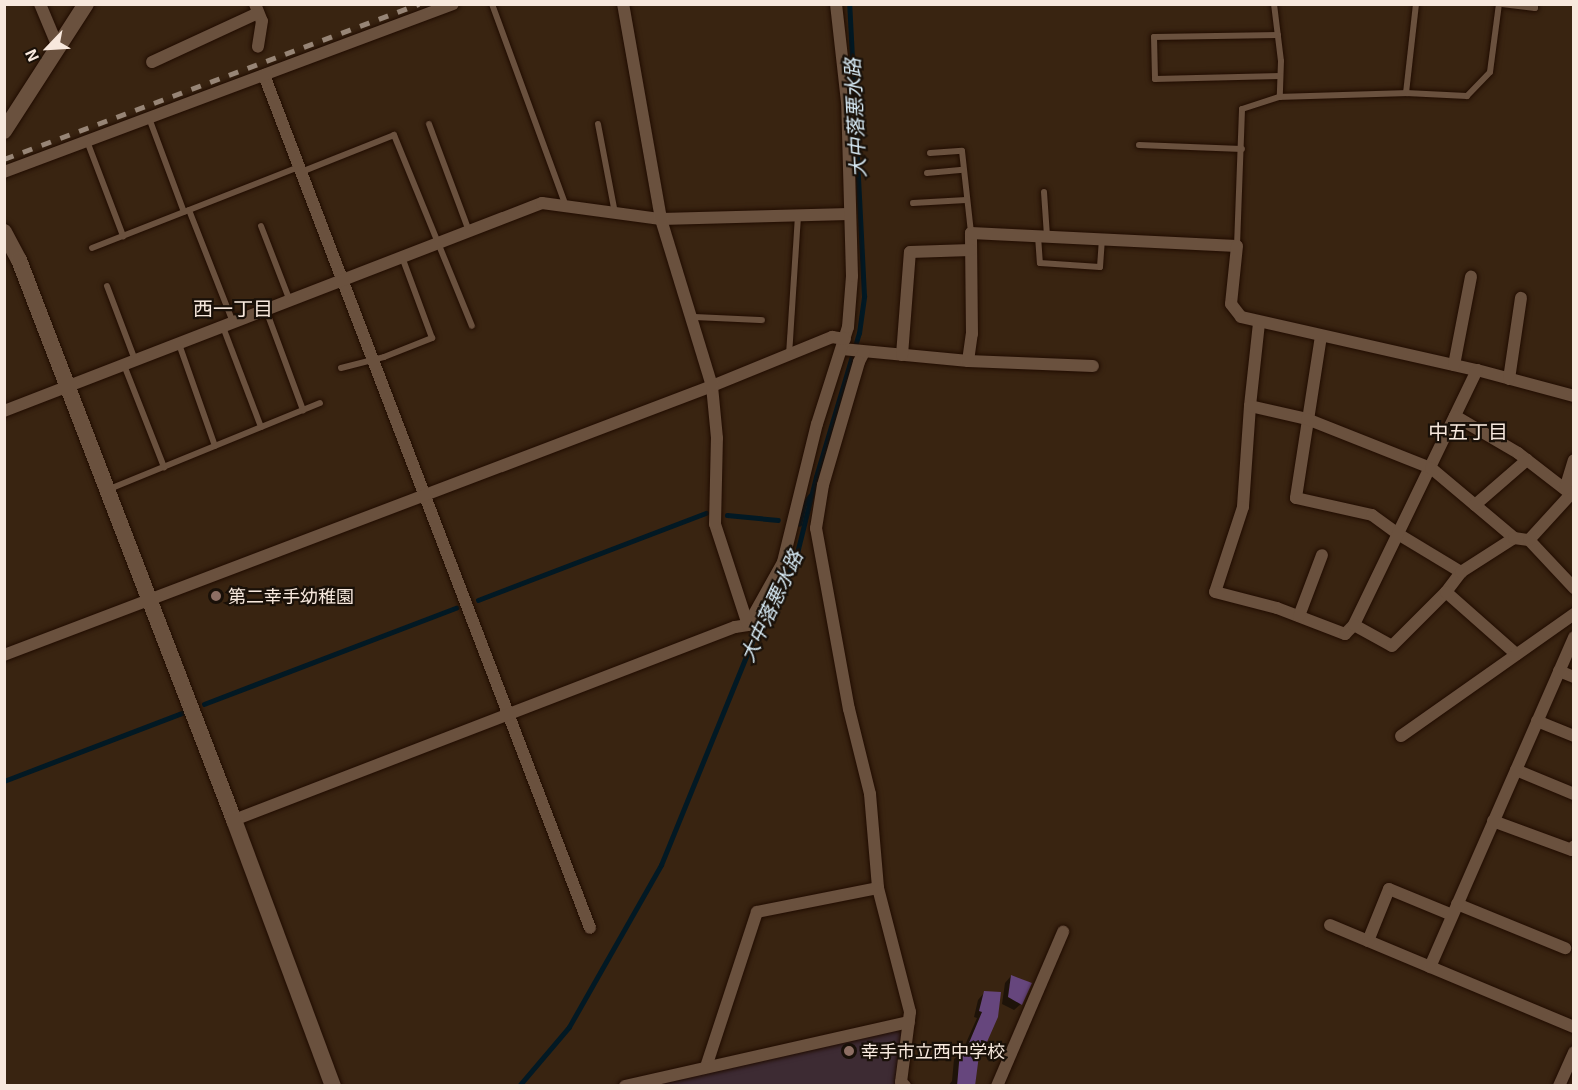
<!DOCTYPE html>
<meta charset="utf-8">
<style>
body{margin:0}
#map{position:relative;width:1578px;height:1090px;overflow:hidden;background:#392411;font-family:"Exo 2","Noto Sans JP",sans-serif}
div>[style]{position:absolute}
.education>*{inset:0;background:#3d2b33}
.shadow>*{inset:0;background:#0007}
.stream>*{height:4.5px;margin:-2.25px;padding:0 2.25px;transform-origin:2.25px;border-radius:2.25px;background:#021924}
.building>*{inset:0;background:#66467d}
.roads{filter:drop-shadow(0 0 2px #200c00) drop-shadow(0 0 2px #200c00)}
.service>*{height:6px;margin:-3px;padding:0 3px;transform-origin:3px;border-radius:3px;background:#6a513e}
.minor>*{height:12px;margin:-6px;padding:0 6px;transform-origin:6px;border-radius:6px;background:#6a513e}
.tertiary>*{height:16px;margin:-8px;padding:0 8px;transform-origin:8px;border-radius:8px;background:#6a513e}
.rail>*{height:4.5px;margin-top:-2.25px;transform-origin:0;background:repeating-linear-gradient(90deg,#978576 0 10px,transparent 0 20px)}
.dots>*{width:16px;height:16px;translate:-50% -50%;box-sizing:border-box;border:3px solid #191008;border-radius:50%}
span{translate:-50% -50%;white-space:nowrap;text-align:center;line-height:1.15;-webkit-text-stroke:4.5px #191008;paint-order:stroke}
.poi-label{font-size:18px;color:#f7e8dd}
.left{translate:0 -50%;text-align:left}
.water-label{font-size:20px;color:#d4e7f2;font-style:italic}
.neighbourhood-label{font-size:20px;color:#f7e8dd}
.frame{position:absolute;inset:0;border:6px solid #f7e8dd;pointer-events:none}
.north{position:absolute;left:18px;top:18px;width:60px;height:60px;-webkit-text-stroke:4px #191008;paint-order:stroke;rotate:245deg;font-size:16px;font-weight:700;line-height:24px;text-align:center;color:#f7e8dd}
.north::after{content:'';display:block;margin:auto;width:21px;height:27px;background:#f7e8dd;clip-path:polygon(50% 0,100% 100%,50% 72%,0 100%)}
</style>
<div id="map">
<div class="education">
<i style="clip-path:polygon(900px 1028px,903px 1032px,896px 1070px,898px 1085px,650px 1086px)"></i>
</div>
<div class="shadow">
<i style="clip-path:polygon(1011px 976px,1021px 1004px,1014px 1010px,1002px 1004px,1005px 983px)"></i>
<i style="clip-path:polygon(984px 993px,986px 1041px,979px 1048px,974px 1086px,948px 1086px,952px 1081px,954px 1059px,962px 1052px,977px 1018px,974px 1017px,978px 1000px)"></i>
</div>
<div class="stream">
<i style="left:727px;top:515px;width:51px;rotate:5.6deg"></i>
<i style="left:799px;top:524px;width:21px;rotate:-76deg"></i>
<i style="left:804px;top:504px;width:10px;rotate:-53deg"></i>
<i style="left:478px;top:600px;width:244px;rotate:-20.9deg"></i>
<i style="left:204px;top:704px;width:270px;rotate:-20.9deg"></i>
<i style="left:4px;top:781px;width:191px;rotate:-20.9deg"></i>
<i style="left:519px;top:1086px;width:77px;rotate:-49.7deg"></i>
<i style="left:569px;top:1027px;width:186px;rotate:-60.4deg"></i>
<i style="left:661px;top:865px;width:252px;rotate:-67.8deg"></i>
<i style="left:756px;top:632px;width:85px;rotate:-61.9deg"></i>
<i style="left:796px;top:557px;width:82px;rotate:-76deg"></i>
<i style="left:816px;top:477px;width:150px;rotate:-73.4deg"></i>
<i style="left:859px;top:333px;width:37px;rotate:-82deg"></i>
<i style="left:864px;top:296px;width:292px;rotate:-92.9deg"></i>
</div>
<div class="building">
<i style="clip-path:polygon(1011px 975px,1032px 983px,1022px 1005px,1008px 997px)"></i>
<i style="clip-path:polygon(984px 991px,1001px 992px,998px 1017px,987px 1042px,981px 1040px,975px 1086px,957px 1086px,960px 1051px,966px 1050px,982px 1012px,979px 1011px)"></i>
</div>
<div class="roads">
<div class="service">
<i style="left:492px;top:4px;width:215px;rotate:69.9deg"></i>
<i style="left:1274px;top:4px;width:57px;rotate:83deg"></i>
<i style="left:1281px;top:61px;width:36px;rotate:92deg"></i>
<i style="left:1502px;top:4px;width:33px;rotate:7deg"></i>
<i style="left:1535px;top:8px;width:4px;rotate:-90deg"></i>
<i style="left:1278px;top:35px;width:124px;rotate:179.1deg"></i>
<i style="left:1154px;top:37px;width:42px;rotate:88.6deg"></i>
<i style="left:1155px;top:79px;width:125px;rotate:-1.4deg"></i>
<i style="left:1406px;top:93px;width:61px;rotate:2.8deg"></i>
<i style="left:1467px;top:96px;width:33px;rotate:-46deg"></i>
<i style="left:1490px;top:72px;width:69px;rotate:-82.5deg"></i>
<i style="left:149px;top:118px;width:100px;rotate:69.6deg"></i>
<i style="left:429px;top:124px;width:114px;rotate:69.5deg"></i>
<i style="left:598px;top:124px;width:91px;rotate:79.2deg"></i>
<i style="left:87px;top:141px;width:102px;rotate:69.2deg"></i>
<i style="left:1139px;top:145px;width:103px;rotate:2.2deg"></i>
<i style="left:930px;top:153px;width:32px;rotate:-4deg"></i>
<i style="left:962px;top:151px;width:82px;rotate:83.7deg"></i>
<i style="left:301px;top:172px;width:100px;rotate:-21.7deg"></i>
<i style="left:394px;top:135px;width:206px;rotate:67.8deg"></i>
<i style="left:927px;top:173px;width:36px;rotate:-5deg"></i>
<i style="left:1044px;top:192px;width:44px;rotate:86.1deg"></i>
<i style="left:913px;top:203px;width:53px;rotate:-3.2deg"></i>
<i style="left:189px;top:210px;width:120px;rotate:68.6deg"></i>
<i style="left:261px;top:226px;width:80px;rotate:68.9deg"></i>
<i style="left:1038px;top:236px;width:27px;rotate:86deg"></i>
<i style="left:1040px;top:263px;width:60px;rotate:3.8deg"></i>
<i style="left:1100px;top:267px;width:28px;rotate:-86deg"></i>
<i style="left:1237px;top:246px;width:137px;rotate:-87.9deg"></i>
<i style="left:1242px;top:109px;width:40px;rotate:-18deg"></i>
<i style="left:1280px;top:97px;width:126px;rotate:-1.8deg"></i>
<i style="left:1406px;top:93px;width:90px;rotate:-83.6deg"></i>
<i style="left:92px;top:248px;width:222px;rotate:-21.4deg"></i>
<i style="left:107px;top:286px;width:79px;rotate:69.3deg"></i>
<i style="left:266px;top:310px;width:107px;rotate:69.7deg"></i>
<i style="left:692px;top:317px;width:70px;rotate:2.5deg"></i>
<i style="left:223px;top:327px;width:107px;rotate:69.2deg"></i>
<i style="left:179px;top:344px;width:108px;rotate:70.6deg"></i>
<i style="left:789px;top:355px;width:139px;rotate:-86.3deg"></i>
<i style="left:124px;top:365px;width:110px;rotate:68.6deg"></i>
<i style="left:341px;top:368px;width:44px;rotate:-14.3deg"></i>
<i style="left:384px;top:357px;width:52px;rotate:-21.6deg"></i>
<i style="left:432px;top:338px;width:86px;rotate:-110.3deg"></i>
<i style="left:107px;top:490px;width:230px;rotate:-22.2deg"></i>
</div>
<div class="minor">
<i style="left:40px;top:4px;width:47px;rotate:67.3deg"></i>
<i style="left:255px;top:4px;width:18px;rotate:68deg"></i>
<i style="left:262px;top:21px;width:26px;rotate:99deg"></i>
<i style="left:152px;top:62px;width:117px;rotate:-24.8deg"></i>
<i style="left:264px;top:75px;width:913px;rotate:69.08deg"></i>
<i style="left:4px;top:172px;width:479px;rotate:-20.5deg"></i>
<i style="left:1259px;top:323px;width:83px;rotate:96.2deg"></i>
<i style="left:1250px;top:406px;width:101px;rotate:94deg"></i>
<i style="left:1243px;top:507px;width:89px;rotate:108.2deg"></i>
<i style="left:1215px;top:592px;width:64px;rotate:14.5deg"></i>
<i style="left:1277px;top:608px;width:73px;rotate:20.9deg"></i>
<i style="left:1345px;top:634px;width:13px;rotate:-45deg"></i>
<i style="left:1321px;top:336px;width:164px;rotate:98.8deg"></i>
<i style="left:1296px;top:498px;width:78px;rotate:12.6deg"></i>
<i style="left:1372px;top:515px;width:32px;rotate:36deg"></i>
<i style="left:1398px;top:534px;width:74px;rotate:31.1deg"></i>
<i style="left:842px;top:349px;width:127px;rotate:5.4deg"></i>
<i style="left:968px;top:361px;width:27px;rotate:-82deg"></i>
<i style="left:972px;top:334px;width:101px;rotate:-90.6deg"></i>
<i style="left:971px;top:233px;width:266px;rotate:2.8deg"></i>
<i style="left:1237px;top:246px;width:58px;rotate:95.9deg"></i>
<i style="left:1231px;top:304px;width:16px;rotate:52deg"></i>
<i style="left:1241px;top:317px;width:242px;rotate:12.7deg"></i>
<i style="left:1477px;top:370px;width:100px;rotate:15deg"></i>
<i style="left:864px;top:352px;width:11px;rotate:117deg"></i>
<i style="left:859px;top:362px;width:128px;rotate:106.3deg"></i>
<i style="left:823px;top:485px;width:44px;rotate:99.2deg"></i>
<i style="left:816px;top:528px;width:184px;rotate:79.7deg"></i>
<i style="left:849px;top:709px;width:88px;rotate:76.1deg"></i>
<i style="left:870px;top:794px;width:94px;rotate:85.1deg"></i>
<i style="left:878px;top:888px;width:128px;rotate:75.5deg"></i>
<i style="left:910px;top:1012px;width:71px;rotate:97.3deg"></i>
<i style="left:901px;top:1082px;width:6px;rotate:45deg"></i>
<i style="left:902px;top:355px;width:103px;rotate:-85.6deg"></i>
<i style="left:910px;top:252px;width:61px;rotate:-1.9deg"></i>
<i style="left:968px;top:361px;width:125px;rotate:2.3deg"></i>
<i style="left:1454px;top:365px;width:90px;rotate:-79.1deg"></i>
<i style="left:1477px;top:370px;width:283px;rotate:115.8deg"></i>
<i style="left:1354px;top:625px;width:43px;rotate:28.9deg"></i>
<i style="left:1392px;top:646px;width:76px;rotate:-45deg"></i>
<i style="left:1446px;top:592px;width:25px;rotate:-53deg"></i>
<i style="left:1461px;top:572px;width:63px;rotate:-32.7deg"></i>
<i style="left:1509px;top:379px;width:82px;rotate:-81.6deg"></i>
<i style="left:1250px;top:406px;width:58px;rotate:12.8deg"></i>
<i style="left:1307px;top:419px;width:133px;rotate:21.6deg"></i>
<i style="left:1431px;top:468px;width:109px;rotate:40.1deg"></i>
<i style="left:1514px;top:538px;width:15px;rotate:8deg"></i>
<i style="left:1529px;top:540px;width:66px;rotate:46.8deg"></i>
<i style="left:4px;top:411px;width:577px;rotate:-21.14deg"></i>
<i style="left:542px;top:203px;width:120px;rotate:7.7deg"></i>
<i style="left:661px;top:219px;width:188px;rotate:-1.5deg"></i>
<i style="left:1455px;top:416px;width:73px;rotate:30.4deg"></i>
<i style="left:1518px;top:453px;width:67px;rotate:37.7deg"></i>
<i style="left:1571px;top:494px;width:62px;rotate:132.4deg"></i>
<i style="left:1565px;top:489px;width:30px;rotate:-73deg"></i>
<i style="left:1475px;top:505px;width:69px;rotate:-40.9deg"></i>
<i style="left:1446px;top:592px;width:94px;rotate:41.5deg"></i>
<i style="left:1299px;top:616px;width:65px;rotate:-69.3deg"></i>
<i style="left:748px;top:625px;width:72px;rotate:-60.9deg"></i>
<i style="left:783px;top:562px;width:142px;rotate:-76.2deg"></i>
<i style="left:817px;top:424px;width:102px;rotate:-72.3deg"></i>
<i style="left:848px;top:327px;width:51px;rotate:-85.5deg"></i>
<i style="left:852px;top:276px;width:174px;rotate:-91.6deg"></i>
<i style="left:847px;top:102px;width:99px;rotate:-96.4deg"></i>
<i style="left:4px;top:655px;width:757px;rotate:-20.8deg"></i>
<i style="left:712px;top:386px;width:130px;rotate:-22.2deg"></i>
<i style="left:832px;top:337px;width:13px;rotate:9deg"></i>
<i style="left:1559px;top:671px;width:16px;rotate:22deg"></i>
<i style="left:1537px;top:721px;width:40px;rotate:22deg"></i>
<i style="left:1401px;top:736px;width:212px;rotate:-35.2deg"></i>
<i style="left:1516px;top:770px;width:63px;rotate:22.5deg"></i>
<i style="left:234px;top:820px;width:537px;rotate:-21.07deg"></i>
<i style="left:735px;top:627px;width:13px;rotate:-9deg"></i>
<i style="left:748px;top:625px;width:106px;rotate:-108.1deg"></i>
<i style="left:715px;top:524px;width:86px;rotate:-88.7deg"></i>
<i style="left:717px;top:438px;width:52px;rotate:-95.5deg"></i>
<i style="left:712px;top:386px;width:175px;rotate:-107deg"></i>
<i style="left:661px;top:219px;width:218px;rotate:-100deg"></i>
<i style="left:1493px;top:821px;width:84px;rotate:20.2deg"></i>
<i style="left:1572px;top:850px;width:4px;rotate:-63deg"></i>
<i style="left:1457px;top:904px;width:117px;rotate:22.2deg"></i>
<i style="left:1330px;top:925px;width:264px;rotate:22.7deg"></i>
<i style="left:1368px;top:941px;width:56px;rotate:-68deg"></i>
<i style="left:1389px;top:889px;width:68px;rotate:22.4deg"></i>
<i style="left:1430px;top:967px;width:360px;rotate:-66.4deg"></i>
<i style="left:706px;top:1067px;width:163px;rotate:-71.8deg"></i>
<i style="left:757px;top:912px;width:123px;rotate:-11.2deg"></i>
<i style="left:625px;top:1086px;width:291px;rotate:-12.7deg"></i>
<i style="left:997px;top:1086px;width:168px;rotate:-66.8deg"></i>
<i style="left:1559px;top:1086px;width:37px;rotate:-66deg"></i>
</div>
<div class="tertiary">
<i style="left:4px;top:131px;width:151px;rotate:-57.2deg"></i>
<i style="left:4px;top:232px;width:32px;rotate:62deg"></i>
<i style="left:19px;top:260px;width:600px;rotate:69deg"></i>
<i style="left:234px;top:820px;width:284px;rotate:69.6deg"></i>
</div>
</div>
<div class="rail">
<i style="left:4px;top:159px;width:443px;rotate:-20.5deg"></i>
</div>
<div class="dots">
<i style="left:216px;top:596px;background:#8d6e63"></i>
<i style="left:849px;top:1051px;background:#8d6e63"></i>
</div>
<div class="poi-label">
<span class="left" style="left:228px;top:596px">第二幸手幼稚園</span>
<span class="left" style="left:861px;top:1051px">幸手市立西中学校</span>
</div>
<div class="water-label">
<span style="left:855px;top:118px;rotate:-93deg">大中落悪水路</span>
<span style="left:771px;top:606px;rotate:-65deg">大中落悪水路</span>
</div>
<div class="neighbourhood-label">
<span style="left:233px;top:308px">西一丁目</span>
<span style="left:1468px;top:431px">中五丁目</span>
</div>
<div class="frame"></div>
<div class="north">N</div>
</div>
